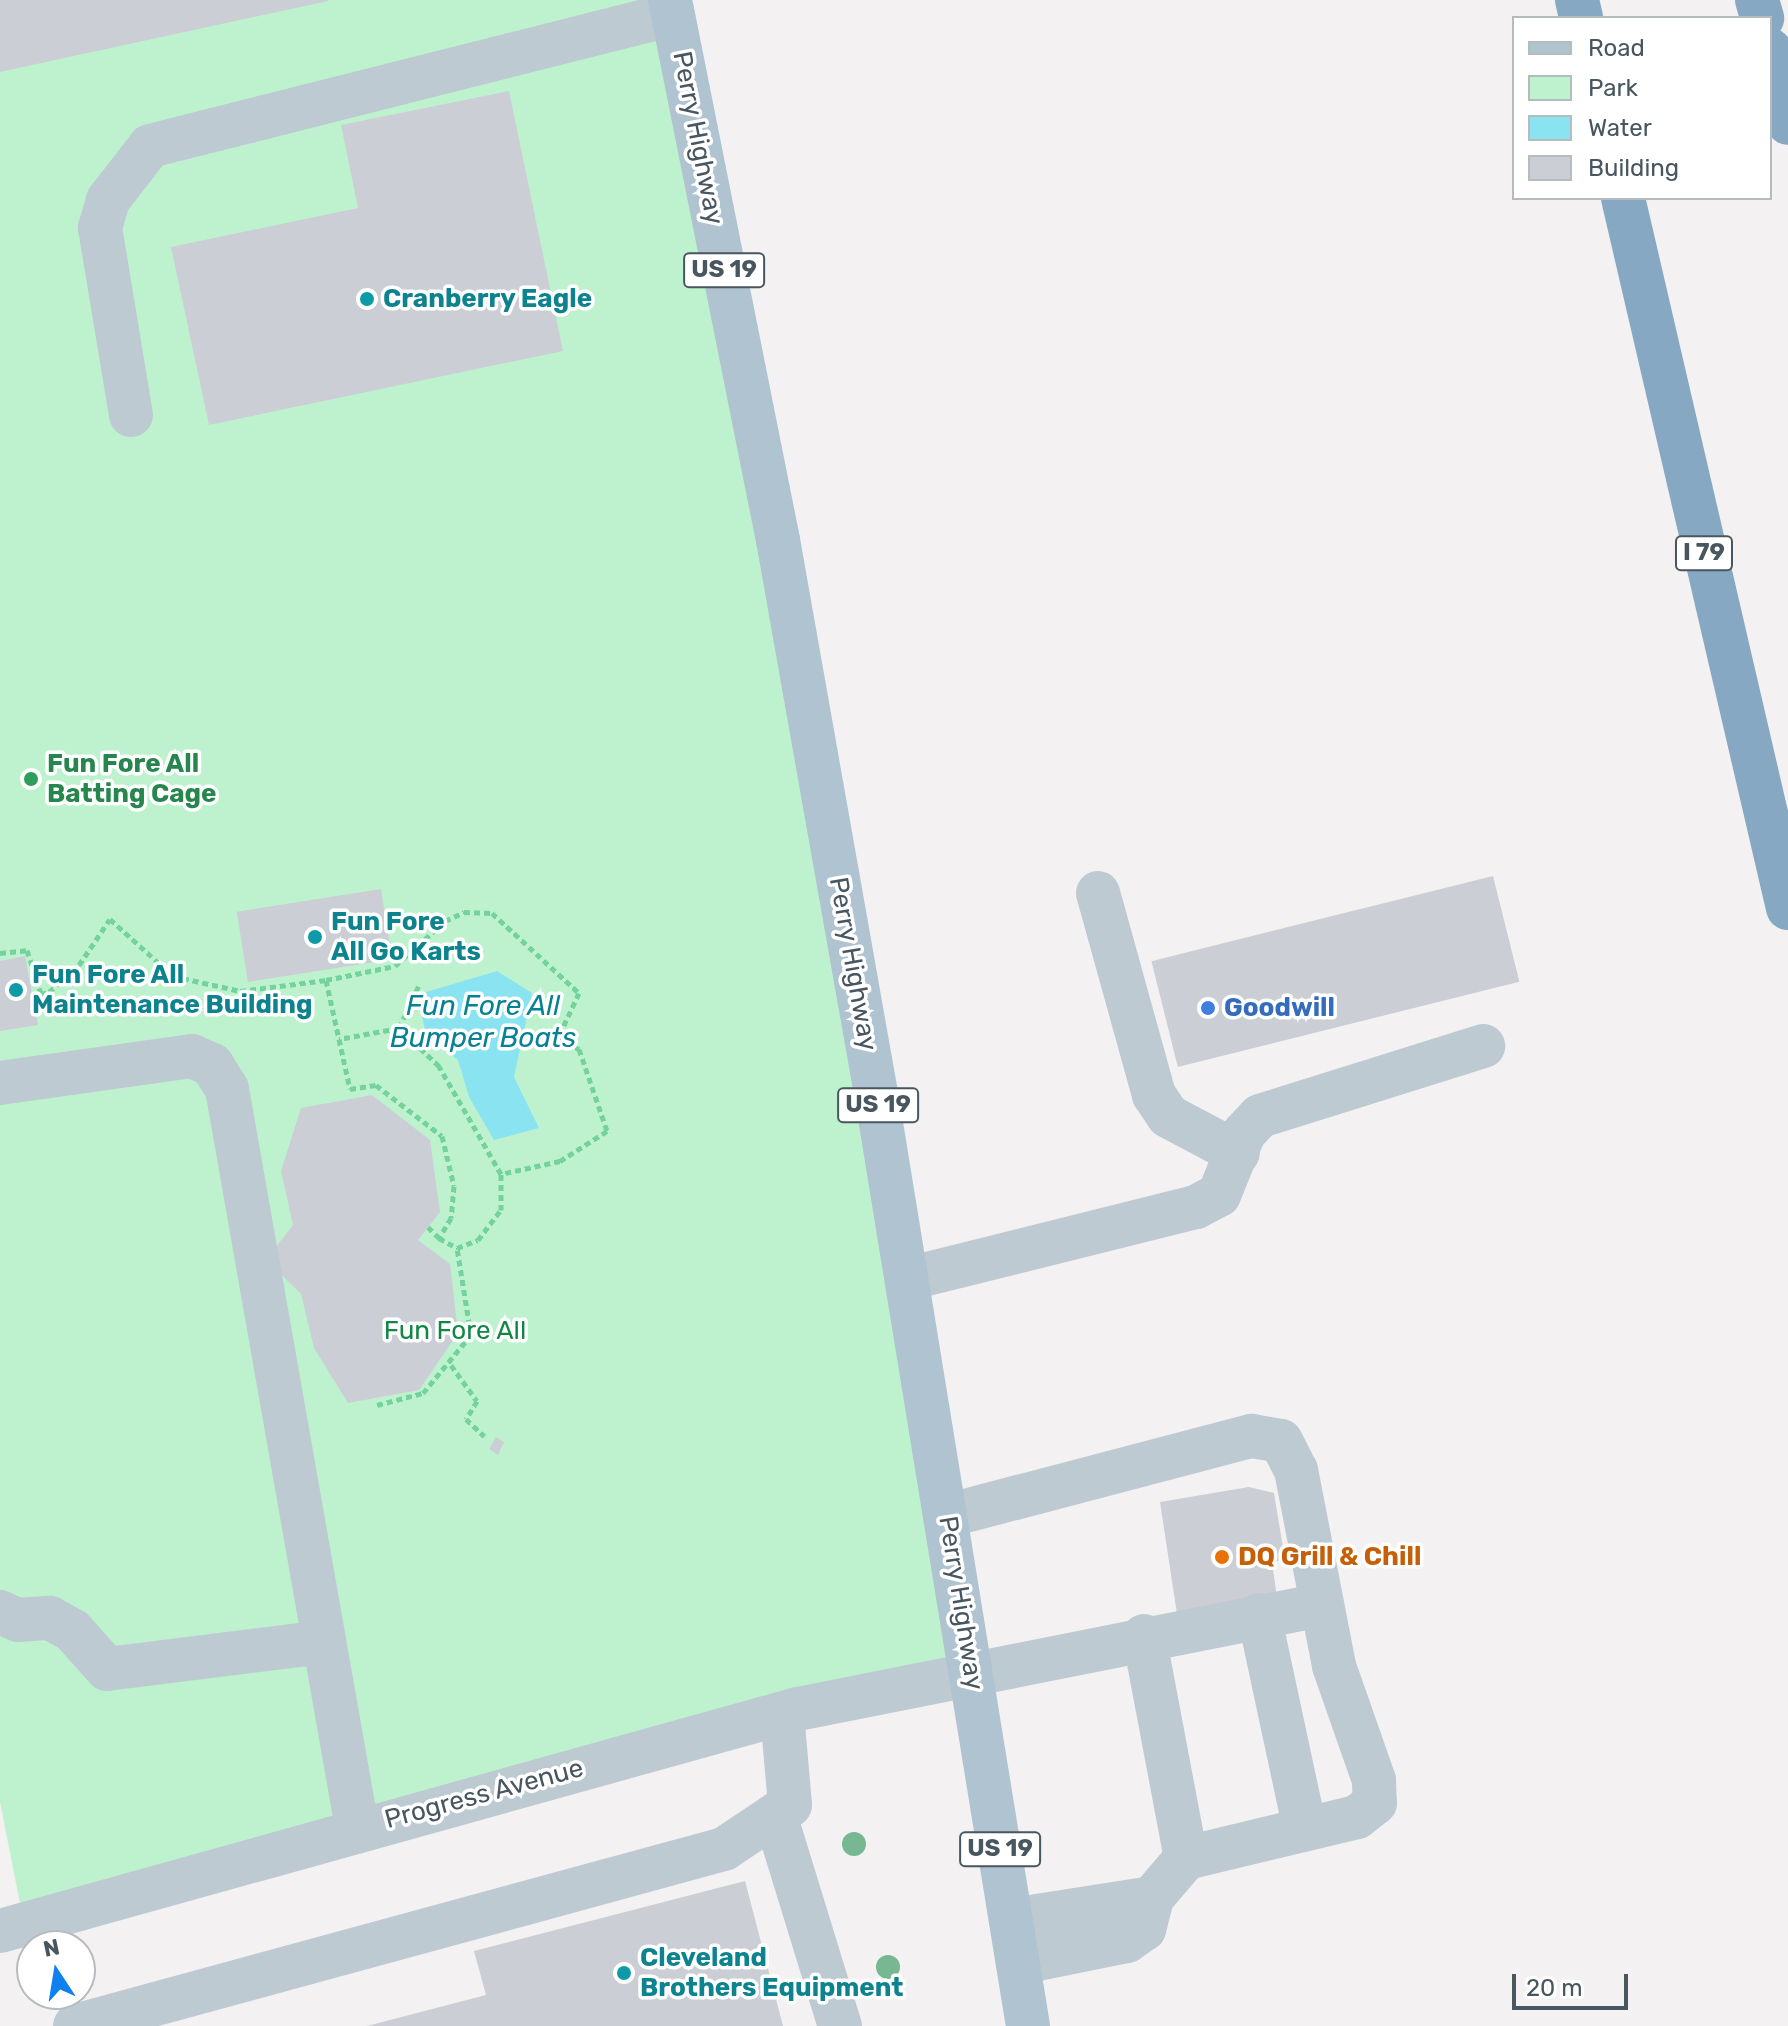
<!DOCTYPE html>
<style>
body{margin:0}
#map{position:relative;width:1788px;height:2026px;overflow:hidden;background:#f3f1f1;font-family:Rubik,sans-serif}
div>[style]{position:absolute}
.green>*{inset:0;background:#bef2cf}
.water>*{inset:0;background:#89e3f1}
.building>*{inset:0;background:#cbced4;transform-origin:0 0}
.path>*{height:5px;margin-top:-2.5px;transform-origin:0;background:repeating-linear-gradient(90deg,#74d29d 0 6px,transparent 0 10px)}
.minor>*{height:44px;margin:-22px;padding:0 22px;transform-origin:22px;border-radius:22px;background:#becad1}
.major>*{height:44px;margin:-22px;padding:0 22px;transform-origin:22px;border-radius:22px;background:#b0c3d1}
.highway>*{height:44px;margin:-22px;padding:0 22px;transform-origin:22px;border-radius:22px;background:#87a8c2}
.trees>*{width:24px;height:24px;margin:-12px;border-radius:50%;background:#77b792}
.dots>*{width:22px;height:22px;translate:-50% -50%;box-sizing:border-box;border:4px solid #fff;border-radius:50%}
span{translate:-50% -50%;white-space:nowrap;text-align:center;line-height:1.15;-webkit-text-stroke:7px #fff;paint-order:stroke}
.shield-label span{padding:2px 6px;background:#fff;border:2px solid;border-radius:6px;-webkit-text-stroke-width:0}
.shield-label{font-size:24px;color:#485660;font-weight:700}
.street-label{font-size:26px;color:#485660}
.culture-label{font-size:26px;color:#0d838f;font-weight:700}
.left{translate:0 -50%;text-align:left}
.leisure-label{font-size:26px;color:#27864d;font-weight:700}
.shop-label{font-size:26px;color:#366cbe;font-weight:700}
.park-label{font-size:26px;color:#128744}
.food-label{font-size:26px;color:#c56008;font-weight:700}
.water-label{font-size:28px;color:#078295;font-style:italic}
.legend{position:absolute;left:1512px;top:16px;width:260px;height:184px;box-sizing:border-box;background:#fff;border:2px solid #b6bbbf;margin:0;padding:10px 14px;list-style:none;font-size:24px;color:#485660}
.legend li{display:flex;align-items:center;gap:16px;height:40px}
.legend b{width:40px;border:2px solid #b6bbbf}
.north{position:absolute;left:16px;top:1930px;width:80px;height:80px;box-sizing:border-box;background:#fff;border:2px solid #b6bbbf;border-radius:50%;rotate:348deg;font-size:22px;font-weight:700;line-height:32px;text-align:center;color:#485660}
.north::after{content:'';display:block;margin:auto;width:28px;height:36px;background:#0f81ef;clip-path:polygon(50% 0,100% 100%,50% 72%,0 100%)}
.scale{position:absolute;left:1512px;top:1974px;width:116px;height:36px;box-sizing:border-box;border:4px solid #485660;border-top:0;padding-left:10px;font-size:24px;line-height:28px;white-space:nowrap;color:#485660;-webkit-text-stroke:6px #fff;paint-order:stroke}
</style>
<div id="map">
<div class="green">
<i style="clip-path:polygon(0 0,664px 0,972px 1672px,24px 1924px,0 1802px)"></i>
</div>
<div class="water">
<i style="clip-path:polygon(497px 971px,532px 993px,514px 1077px,539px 1128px,494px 1140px,469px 1097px,458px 1060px,426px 1034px,419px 1002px,423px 993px)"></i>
</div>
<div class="building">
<i style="clip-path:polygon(0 0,328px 0,328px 1px,0 72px)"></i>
<i style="clip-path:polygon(509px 91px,563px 351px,209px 425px,171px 247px,358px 208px,341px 125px)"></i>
<i style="left:1493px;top:876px;width:109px;height:352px;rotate:76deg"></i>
<i style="left:381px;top:889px;width:71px;height:146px;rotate:81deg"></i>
<i style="clip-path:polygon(25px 956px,38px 1025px,0 1031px,0 961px)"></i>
<i style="clip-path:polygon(372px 1095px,430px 1140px,440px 1212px,418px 1240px,450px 1264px,458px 1333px,419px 1390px,348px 1403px,314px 1348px,301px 1294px,266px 1260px,293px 1225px,281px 1171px,301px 1108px)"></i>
<i style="clip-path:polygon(496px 1437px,504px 1442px,498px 1455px,489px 1449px)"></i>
<i style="clip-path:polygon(1249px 1487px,1274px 1493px,1285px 1560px,1272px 1562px,1277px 1598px,1177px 1614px,1160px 1502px)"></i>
<i style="clip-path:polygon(745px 1881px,783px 2026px,367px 2026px,486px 1995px,474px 1951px)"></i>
</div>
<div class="path">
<i style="left:0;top:953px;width:27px;rotate:-6deg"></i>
<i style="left:27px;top:950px;width:46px;rotate:72.3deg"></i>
<i style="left:41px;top:994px;width:8px;rotate:-14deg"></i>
<i style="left:49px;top:992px;width:40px;rotate:-42deg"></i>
<i style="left:79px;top:965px;width:55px;rotate:-56deg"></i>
<i style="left:110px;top:919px;width:85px;rotate:42.1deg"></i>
<i style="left:173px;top:976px;width:69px;rotate:12.6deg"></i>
<i style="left:240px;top:991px;width:87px;rotate:-7.3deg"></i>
<i style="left:326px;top:980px;width:60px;rotate:77.6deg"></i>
<i style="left:326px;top:980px;width:70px;rotate:-11.5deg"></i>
<i style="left:395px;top:966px;width:67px;rotate:-42deg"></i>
<i style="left:445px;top:921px;width:21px;rotate:-25deg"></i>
<i style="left:464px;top:912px;width:28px;rotate:2deg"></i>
<i style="left:492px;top:913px;width:118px;rotate:42.6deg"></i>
<i style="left:579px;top:993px;width:52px;rotate:115.1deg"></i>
<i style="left:557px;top:1040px;width:24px;rotate:22deg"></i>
<i style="left:579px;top:1049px;width:87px;rotate:71.1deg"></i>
<i style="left:607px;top:1131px;width:56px;rotate:147.4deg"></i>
<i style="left:560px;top:1161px;width:60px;rotate:167.6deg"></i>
<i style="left:399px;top:1028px;width:61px;rotate:169.6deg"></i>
<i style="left:339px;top:1039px;width:51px;rotate:77.6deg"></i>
<i style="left:350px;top:1089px;width:26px;rotate:-9deg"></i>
<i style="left:376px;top:1085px;width:83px;rotate:37.7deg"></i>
<i style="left:442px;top:1136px;width:51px;rotate:76.5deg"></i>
<i style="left:454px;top:1186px;width:32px;rotate:95deg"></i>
<i style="left:451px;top:1218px;width:23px;rotate:121deg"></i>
<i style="left:439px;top:1238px;width:21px;rotate:29deg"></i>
<i style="left:399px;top:1028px;width:50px;rotate:-65deg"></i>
<i style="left:428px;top:1227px;width:16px;rotate:45deg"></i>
<i style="left:451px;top:1365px;width:44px;rotate:54.2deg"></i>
<i style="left:477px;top:1401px;width:21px;rotate:121deg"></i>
<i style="left:466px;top:1419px;width:25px;rotate:43deg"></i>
<i style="left:377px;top:1405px;width:48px;rotate:-14.6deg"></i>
<i style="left:423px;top:1393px;width:75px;rotate:-50.4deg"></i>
<i style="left:471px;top:1335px;width:88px;rotate:-99.1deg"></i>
<i style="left:457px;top:1248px;width:22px;rotate:-21deg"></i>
<i style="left:478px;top:1240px;width:38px;rotate:-53deg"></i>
<i style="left:501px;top:1210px;width:36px;rotate:-90deg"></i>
<i style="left:501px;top:1174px;width:125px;rotate:-119.9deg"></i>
<i style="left:439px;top:1066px;width:55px;rotate:-136.5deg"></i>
</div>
<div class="minor">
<i style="left:131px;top:415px;width:190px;rotate:-99.4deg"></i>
<i style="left:100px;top:228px;width:29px;rotate:-74deg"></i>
<i style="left:108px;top:200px;width:68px;rotate:-52.1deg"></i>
<i style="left:150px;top:146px;width:539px;rotate:-14.17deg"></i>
<i style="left:1098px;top:893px;width:210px;rotate:74.5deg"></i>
<i style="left:1154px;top:1095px;width:25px;rotate:56deg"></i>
<i style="left:1168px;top:1116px;width:79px;rotate:27.9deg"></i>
<i style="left:0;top:1083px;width:194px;rotate:-8deg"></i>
<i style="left:192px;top:1056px;width:22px;rotate:24deg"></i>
<i style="left:212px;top:1065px;width:28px;rotate:58deg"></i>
<i style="left:227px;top:1089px;width:750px;rotate:80.02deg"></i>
<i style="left:907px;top:1279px;width:298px;rotate:-14deg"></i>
<i style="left:1196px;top:1207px;width:26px;rotate:-28deg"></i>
<i style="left:1219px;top:1195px;width:67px;rotate:-68deg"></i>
<i style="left:1244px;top:1133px;width:23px;rotate:-47deg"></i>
<i style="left:1260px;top:1116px;width:234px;rotate:-17.4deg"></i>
<i style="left:946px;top:1516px;width:316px;rotate:-14.7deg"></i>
<i style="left:1252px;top:1436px;width:29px;rotate:10deg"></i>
<i style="left:1281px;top:1441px;width:33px;rotate:63deg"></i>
<i style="left:1296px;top:1470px;width:200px;rotate:79deg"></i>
<i style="left:1334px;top:1666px;width:121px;rotate:70.7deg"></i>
<i style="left:1374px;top:1780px;width:23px;rotate:88deg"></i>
<i style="left:1375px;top:1803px;width:23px;rotate:142deg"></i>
<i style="left:1357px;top:1817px;width:176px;rotate:166.5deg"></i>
<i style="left:1186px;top:1858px;width:52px;rotate:130.4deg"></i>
<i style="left:1152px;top:1898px;width:32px;rotate:104deg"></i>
<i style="left:1144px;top:1929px;width:21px;rotate:145deg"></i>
<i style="left:1127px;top:1941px;width:111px;rotate:168.6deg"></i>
<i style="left:0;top:1612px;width:20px;rotate:24deg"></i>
<i style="left:18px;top:1620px;width:32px;rotate:-4deg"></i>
<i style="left:50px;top:1618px;width:26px;rotate:29deg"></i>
<i style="left:73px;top:1631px;width:51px;rotate:48.2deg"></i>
<i style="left:107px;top:1669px;width:218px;rotate:-7.1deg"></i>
<i style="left:1259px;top:1615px;width:219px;rotate:77.9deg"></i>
<i style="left:1144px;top:1636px;width:226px;rotate:79.3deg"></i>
<i style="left:775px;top:1815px;width:221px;rotate:72.9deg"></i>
<i style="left:1011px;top:1920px;width:143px;rotate:-8.9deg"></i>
<i style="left:0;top:1931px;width:828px;rotate:-15.55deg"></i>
<i style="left:798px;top:1709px;width:533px;rotate:-11.25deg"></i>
<i style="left:75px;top:2026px;width:673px;rotate:-15.26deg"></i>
<i style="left:724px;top:1849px;width:79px;rotate:-33.7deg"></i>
<i style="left:790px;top:1805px;width:91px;rotate:-95deg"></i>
</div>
<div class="major">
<i style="left:670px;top:0;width:551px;rotate:78.69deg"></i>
<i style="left:778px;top:540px;width:574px;rotate:79.96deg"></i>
<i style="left:878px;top:1105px;width:933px;rotate:80.75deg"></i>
</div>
<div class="highway">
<i style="left:1577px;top:0;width:18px;rotate:77deg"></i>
<i style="left:1757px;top:0;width:19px;rotate:74deg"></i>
<i style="left:1770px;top:50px;width:75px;rotate:76.1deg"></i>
<i style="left:1623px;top:198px;width:729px;rotate:76.92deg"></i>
</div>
<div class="trees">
<i style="left:854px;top:1844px"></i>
<i style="left:888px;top:1967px"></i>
</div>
<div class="dots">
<i style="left:367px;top:299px;background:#0f9aa8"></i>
<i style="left:31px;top:779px;background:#2e9e5b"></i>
<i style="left:315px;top:937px;background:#0f9aa8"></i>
<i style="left:16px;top:990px;background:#0f9aa8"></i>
<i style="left:1208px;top:1008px;background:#3f7fe0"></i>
<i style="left:1222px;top:1557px;background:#e8710a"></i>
<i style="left:624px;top:1973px;background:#0f9aa8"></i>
</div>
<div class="shield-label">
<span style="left:724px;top:270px">US 19</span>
<span style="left:1704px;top:553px">I 79</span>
<span style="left:878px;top:1105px">US 19</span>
<span style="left:1000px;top:1849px">US 19</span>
</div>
<div class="street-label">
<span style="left:698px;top:138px;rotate:79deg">Perry Highway</span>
<span style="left:853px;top:964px;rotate:80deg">Perry Highway</span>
<span style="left:961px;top:1603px;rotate:81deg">Perry Highway</span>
<span style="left:484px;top:1794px;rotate:-15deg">Progress Avenue</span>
</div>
<div class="culture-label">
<span class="left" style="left:383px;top:299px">Cranberry Eagle</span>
<span class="left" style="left:331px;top:937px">Fun Fore<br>All Go Karts</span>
<span class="left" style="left:32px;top:990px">Fun Fore All<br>Maintenance Building</span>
<span class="left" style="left:640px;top:1973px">Cleveland<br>Brothers Equipment</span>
</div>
<div class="leisure-label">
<span class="left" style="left:47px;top:779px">Fun Fore All<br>Batting Cage</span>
</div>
<div class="shop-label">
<span class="left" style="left:1224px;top:1008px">Goodwill</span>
</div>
<div class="park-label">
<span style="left:455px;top:1331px">Fun Fore All</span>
</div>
<div class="food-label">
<span class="left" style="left:1238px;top:1557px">DQ Grill &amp; Chill</span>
</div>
<div class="water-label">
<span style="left:483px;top:1022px">Fun Fore All<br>Bumper Boats</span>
</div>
<ul class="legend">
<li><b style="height:10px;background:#b0c3d1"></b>Road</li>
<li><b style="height:22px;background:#bef2cf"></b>Park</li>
<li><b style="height:22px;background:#89e3f1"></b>Water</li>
<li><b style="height:22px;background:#cbced4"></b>Building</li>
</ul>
<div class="north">N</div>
<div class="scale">20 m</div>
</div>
